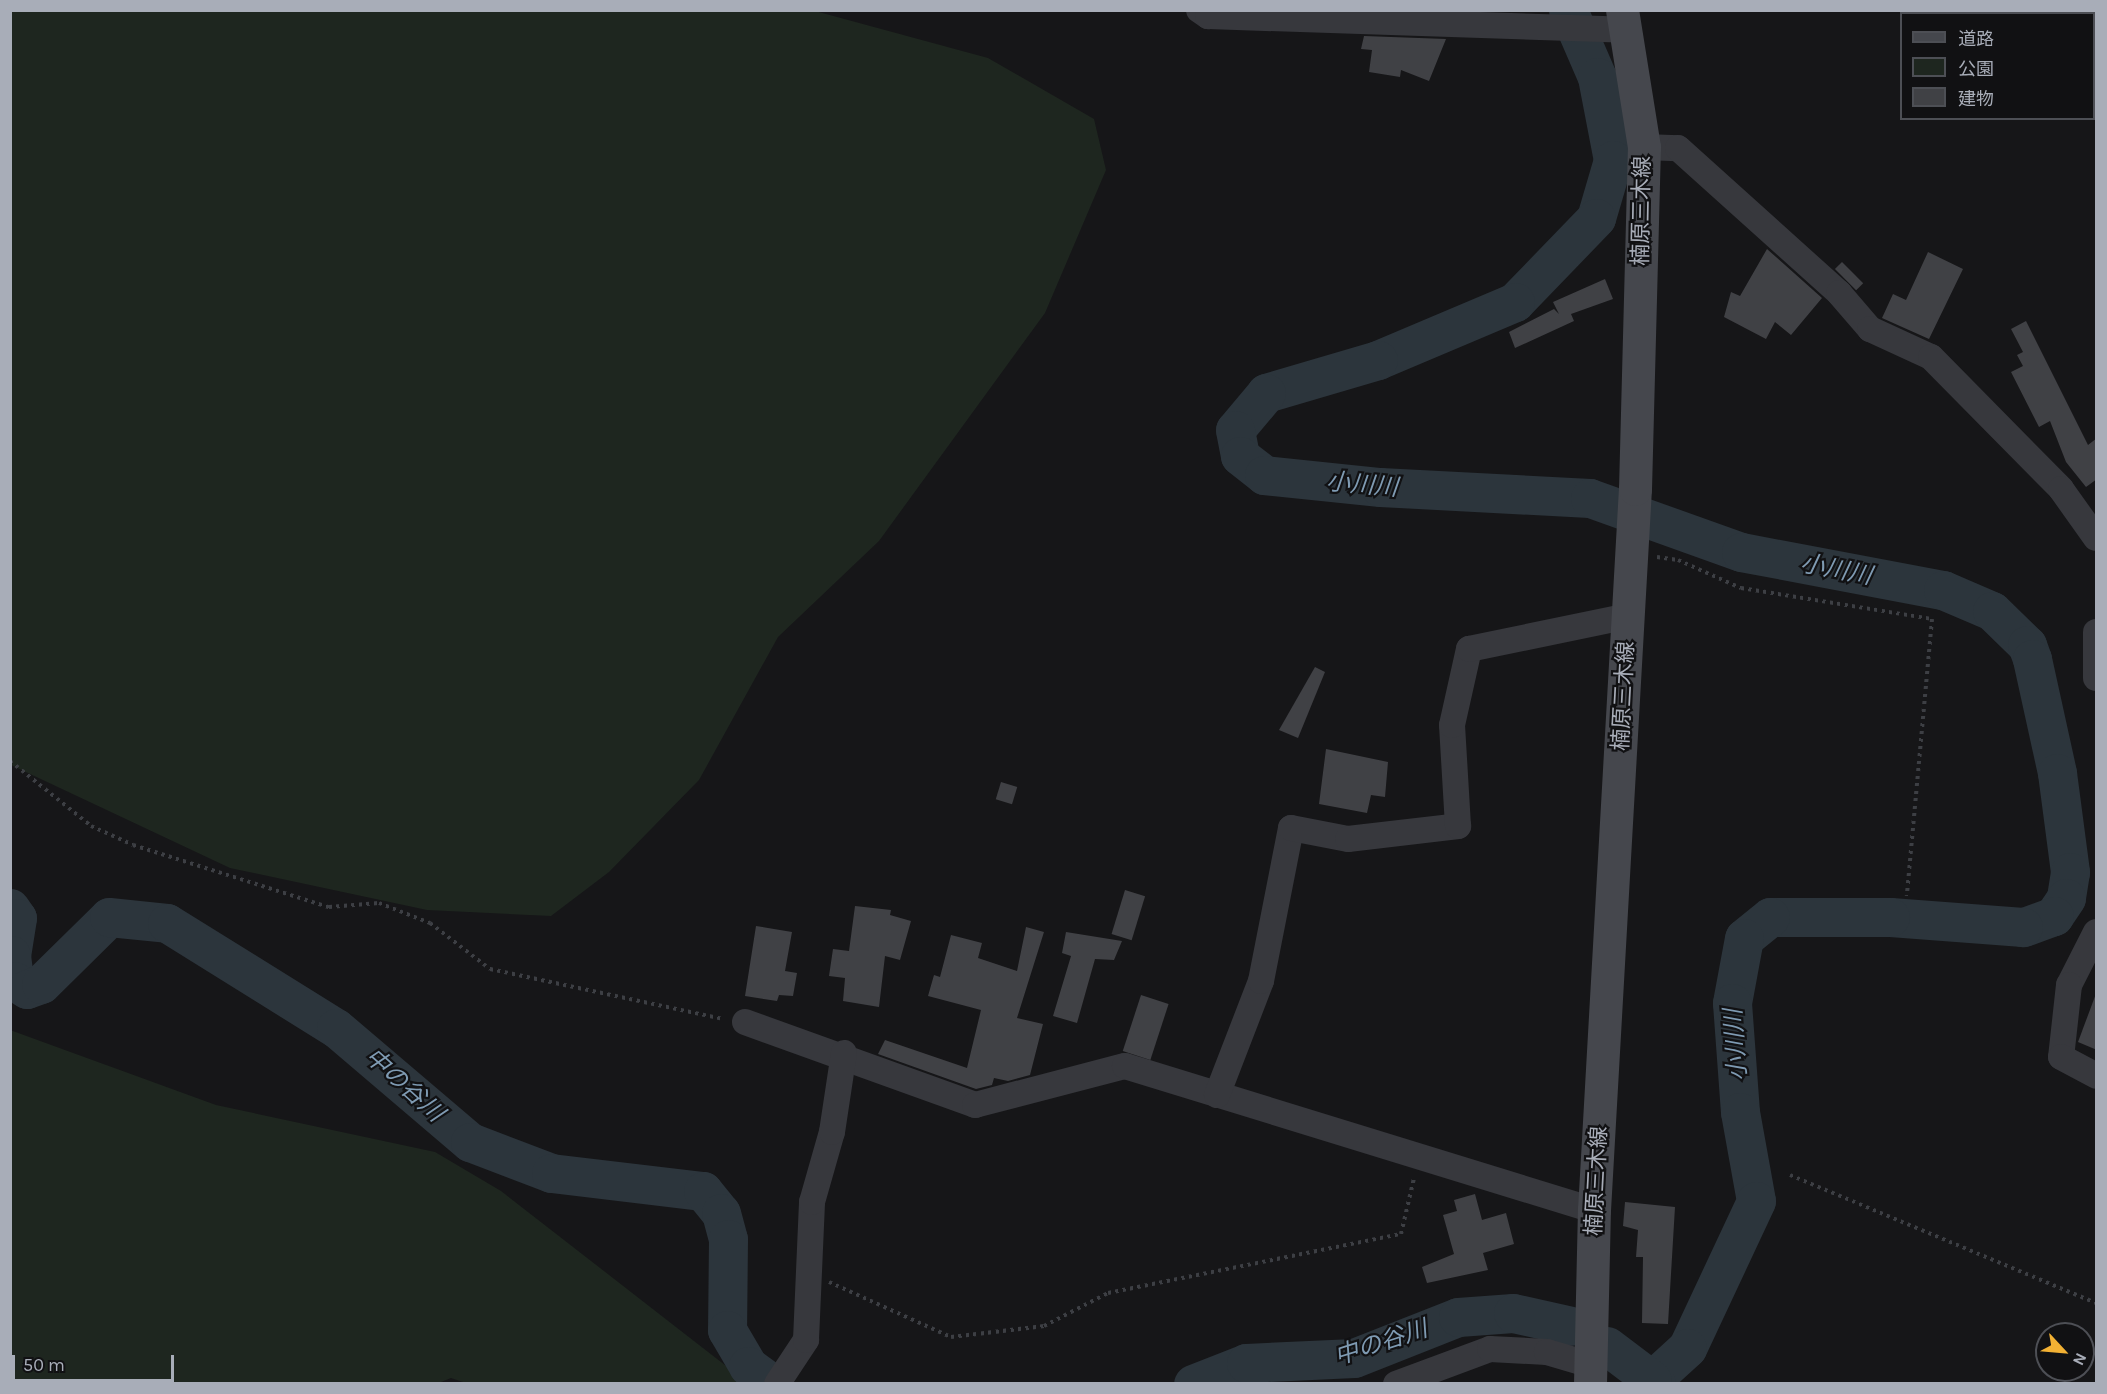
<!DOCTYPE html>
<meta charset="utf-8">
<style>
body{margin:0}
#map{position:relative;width:2107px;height:1394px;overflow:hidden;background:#161618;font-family:Karla,"Noto Sans JP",sans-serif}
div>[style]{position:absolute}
.green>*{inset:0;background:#1e261f}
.river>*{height:39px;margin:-19.5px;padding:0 19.5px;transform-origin:19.5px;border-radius:19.5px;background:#2c353c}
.building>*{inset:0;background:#404145;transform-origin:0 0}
.path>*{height:4px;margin-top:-2px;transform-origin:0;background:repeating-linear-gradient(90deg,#3d3f44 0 3px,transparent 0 7.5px)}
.street>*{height:26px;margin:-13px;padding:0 13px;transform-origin:13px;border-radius:13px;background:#37383d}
.secondary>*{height:33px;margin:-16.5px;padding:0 16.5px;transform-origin:16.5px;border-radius:16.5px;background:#45474d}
span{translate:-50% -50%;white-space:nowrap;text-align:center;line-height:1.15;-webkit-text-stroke:4.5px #111113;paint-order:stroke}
.street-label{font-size:22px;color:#a8adb8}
.water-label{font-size:24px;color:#7f9bb3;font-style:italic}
.frame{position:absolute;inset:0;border:12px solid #a8adb8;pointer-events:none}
.legend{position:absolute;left:1900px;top:12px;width:195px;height:108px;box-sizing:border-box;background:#111113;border:2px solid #4d4f55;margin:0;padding:8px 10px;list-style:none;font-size:18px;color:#a8adb8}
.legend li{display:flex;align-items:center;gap:12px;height:30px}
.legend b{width:30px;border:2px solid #4d4f55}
.north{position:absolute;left:2035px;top:1322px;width:60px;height:60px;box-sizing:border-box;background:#111113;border:2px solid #4d4f55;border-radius:50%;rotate:116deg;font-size:16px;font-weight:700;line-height:24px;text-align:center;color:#a8adb8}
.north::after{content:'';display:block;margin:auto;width:21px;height:27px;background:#f2b134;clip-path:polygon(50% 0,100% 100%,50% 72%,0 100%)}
.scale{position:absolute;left:12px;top:1355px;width:162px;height:27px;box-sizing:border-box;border:3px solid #a8adb8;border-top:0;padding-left:8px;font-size:18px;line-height:21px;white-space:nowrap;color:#a8adb8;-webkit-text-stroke:4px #111113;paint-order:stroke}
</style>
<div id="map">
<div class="green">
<i style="clip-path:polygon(10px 11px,815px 11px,988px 58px,1094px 119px,1106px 170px,1045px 313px,879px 541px,778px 637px,699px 780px,609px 872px,551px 916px,427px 910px,230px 868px,11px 765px)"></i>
<i style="clip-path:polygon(10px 1030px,216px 1105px,435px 1152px,501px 1191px,748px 1383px,469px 1384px,451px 1378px,436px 1384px,11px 1383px)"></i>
</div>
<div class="river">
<i style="left:1568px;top:10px;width:73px;rotate:66.6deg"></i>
<i style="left:1597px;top:77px;width:85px;rotate:79.1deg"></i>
<i style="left:1613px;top:160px;width:60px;rotate:106.3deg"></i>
<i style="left:1596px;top:218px;width:117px;rotate:134deg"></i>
<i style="left:1515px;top:302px;width:149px;rotate:157.1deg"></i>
<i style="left:1378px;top:360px;width:117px;rotate:163.6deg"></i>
<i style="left:1266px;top:393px;width:48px;rotate:130deg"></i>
<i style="left:1235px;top:430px;width:26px;rotate:79deg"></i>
<i style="left:1240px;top:456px;width:31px;rotate:38deg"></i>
<i style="left:1264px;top:475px;width:117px;rotate:5.9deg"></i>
<i style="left:1380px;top:487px;width:210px;rotate:3deg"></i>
<i style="left:1590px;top:498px;width:160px;rotate:19.7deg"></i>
<i style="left:1741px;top:552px;width:206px;rotate:10.7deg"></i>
<i style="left:1943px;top:590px;width:53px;rotate:23.2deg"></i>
<i style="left:1992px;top:611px;width:49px;rotate:44.2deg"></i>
<i style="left:2027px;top:645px;width:15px;rotate:70deg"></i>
<i style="left:2032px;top:659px;width:117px;rotate:77.6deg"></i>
<i style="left:2057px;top:773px;width:100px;rotate:82.5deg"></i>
<i style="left:2070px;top:872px;width:26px;rotate:99deg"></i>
<i style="left:2066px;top:898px;width:22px;rotate:124deg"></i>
<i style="left:2054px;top:916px;width:33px;rotate:160deg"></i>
<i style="left:2023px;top:927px;width:133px;rotate:-175.7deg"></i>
<i style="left:1890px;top:917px;width:120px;rotate:180deg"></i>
<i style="left:1770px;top:917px;width:33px;rotate:141deg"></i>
<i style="left:1744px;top:938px;width:66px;rotate:100.5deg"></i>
<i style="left:1732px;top:1003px;width:109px;rotate:85.8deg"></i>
<i style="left:1740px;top:1112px;width:90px;rotate:79.8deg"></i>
<i style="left:1756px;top:1201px;width:162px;rotate:115.1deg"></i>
<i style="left:1687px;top:1348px;width:47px;rotate:137.6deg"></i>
<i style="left:1652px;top:1380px;width:6px;rotate:45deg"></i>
<i style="left:10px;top:908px;width:12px;rotate:55deg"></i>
<i style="left:17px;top:918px;width:37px;rotate:99deg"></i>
<i style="left:11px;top:955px;width:26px;rotate:83deg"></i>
<i style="left:14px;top:981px;width:15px;rotate:32deg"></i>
<i style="left:27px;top:989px;width:15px;rotate:-20deg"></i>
<i style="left:41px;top:984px;width:95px;rotate:-44.6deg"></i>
<i style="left:109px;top:917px;width:58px;rotate:5.9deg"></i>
<i style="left:167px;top:923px;width:199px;rotate:31.9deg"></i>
<i style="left:336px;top:1028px;width:176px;rotate:40.4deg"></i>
<i style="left:470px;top:1142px;width:87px;rotate:20.9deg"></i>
<i style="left:551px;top:1173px;width:153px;rotate:6.8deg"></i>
<i style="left:703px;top:1191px;width:28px;rotate:51deg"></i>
<i style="left:721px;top:1213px;width:27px;rotate:75deg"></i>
<i style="left:728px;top:1239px;width:91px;rotate:90.6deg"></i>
<i style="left:727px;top:1330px;width:42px;rotate:59.7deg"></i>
<i style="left:748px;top:1366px;width:31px;rotate:36deg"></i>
<i style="left:1607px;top:1346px;width:56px;rotate:37.1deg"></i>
<i style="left:1193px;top:1384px;width:57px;rotate:-21.6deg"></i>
<i style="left:1246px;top:1363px;width:108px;rotate:-2.7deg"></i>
<i style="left:1354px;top:1358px;width:112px;rotate:-21.5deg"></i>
<i style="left:1458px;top:1317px;width:55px;rotate:-4.2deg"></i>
<i style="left:1513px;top:1313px;width:59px;rotate:12.6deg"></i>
</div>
<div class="building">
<i style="clip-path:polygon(1364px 36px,1446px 39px,1429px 81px,1401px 70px,1400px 77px,1369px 72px,1372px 50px,1361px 49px)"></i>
<i style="clip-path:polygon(1767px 249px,1822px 298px,1791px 335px,1775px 322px,1766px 339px,1724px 317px,1731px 292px,1740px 296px)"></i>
<i style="clip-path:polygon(1928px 252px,1963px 269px,1929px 339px,1882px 318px,1893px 294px,1906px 300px)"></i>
<i style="left:1842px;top:262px;width:30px;height:10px;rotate:45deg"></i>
<i style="clip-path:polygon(1605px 279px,1613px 299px,1571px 314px,1574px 321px,1515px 348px,1509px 332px,1554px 309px,1559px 314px,1553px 302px)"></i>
<i style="clip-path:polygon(2026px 321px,2088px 445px,2097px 438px,2097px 479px,2086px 487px,2066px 462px,2050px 421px,2039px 427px,2011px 372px,2023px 366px,2017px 355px,2023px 352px,2011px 329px)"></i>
<i style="clip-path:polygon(1315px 667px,1325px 672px,1298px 738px,1279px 730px)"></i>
<i style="clip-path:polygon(1326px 749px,1388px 762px,1385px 797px,1371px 795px,1367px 813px,1319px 804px)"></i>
<i style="left:1001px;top:782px;width:17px;height:18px;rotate:17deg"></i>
<i style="left:1125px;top:890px;width:21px;height:46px;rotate:17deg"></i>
<i style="clip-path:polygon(855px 906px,891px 910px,890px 915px,911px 921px,900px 960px,885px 956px,879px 1007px,843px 1001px,845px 978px,829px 976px,833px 949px,849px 951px)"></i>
<i style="clip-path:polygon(756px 926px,792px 932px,785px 971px,797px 973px,793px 996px,779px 995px,777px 1001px,745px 996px)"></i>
<i style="clip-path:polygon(1026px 927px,1044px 932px,1017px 1018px,1043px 1024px,1030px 1075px,1008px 1081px,994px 1078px,992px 1085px,976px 1089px,878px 1054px,885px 1040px,967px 1068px,981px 1010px,928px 996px,934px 975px,940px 977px,951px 935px,982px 943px,978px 958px,1017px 971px)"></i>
<i style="clip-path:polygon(1066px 932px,1122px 941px,1114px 960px,1095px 959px,1077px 1023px,1053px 1016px,1071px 956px,1062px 953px)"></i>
<i style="clip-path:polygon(2097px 991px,2097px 1050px,2078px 1042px)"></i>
<i style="left:1141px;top:995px;width:29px;height:59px;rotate:18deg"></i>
<i style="clip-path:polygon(1475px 1194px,1482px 1220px,1506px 1213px,1514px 1244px,1483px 1253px,1488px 1270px,1427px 1283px,1422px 1267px,1454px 1254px,1443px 1215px,1457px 1211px,1454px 1200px)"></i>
<i style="clip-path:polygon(1625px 1202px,1675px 1207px,1668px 1324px,1642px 1323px,1643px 1257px,1636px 1257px,1638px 1230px,1623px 1226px)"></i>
</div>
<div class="path">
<i style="left:1657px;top:557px;width:21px;rotate:8deg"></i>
<i style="left:1678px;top:560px;width:69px;rotate:24deg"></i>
<i style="left:1741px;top:588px;width:193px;rotate:9.2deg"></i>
<i style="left:1932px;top:619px;width:278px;rotate:95.2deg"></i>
<i style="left:10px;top:761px;width:104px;rotate:38.7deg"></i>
<i style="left:91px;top:826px;width:46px;rotate:24.3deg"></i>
<i style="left:133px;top:845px;width:206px;rotate:17.6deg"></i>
<i style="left:329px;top:907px;width:50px;rotate:-4.6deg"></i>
<i style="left:379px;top:903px;width:55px;rotate:21.4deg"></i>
<i style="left:430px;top:923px;width:76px;rotate:37.5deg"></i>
<i style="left:490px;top:969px;width:238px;rotate:12.1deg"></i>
<i style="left:1790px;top:1175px;width:332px;rotate:22.7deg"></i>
<i style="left:829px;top:1282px;width:134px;rotate:24.3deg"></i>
<i style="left:951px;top:1337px;width:94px;rotate:-6.7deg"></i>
<i style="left:1044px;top:1326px;width:72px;rotate:-27.3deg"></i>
<i style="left:1108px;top:1293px;width:299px;rotate:-11.4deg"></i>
<i style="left:1401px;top:1234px;width:57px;rotate:-76.9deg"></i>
</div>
<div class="street">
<i style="left:1199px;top:10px;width:11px;rotate:34deg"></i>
<i style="left:1208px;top:16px;width:418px;rotate:1.9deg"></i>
<i style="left:2072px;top:10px;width:4px;rotate:63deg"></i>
<i style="left:2094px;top:48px;width:5px;rotate:68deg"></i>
<i style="left:1644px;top:147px;width:34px;rotate:2deg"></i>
<i style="left:1678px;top:148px;width:217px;rotate:42deg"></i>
<i style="left:1839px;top:293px;width:48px;rotate:49.3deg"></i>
<i style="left:1870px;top:329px;width:67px;rotate:24.7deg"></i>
<i style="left:1931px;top:357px;width:185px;rotate:45.4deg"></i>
<i style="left:2061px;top:489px;width:60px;rotate:54.5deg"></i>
<i style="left:2096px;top:632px;width:46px;rotate:90deg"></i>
<i style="left:2096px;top:932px;width:59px;rotate:117deg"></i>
<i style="left:2069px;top:985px;width:72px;rotate:96.3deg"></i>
<i style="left:2061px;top:1057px;width:40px;rotate:28deg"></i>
<i style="left:745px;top:1022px;width:245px;rotate:19.8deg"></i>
<i style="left:975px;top:1105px;width:155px;rotate:-14.6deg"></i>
<i style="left:1125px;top:1066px;width:491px;rotate:17.1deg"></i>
<i style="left:1217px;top:1095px;width:122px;rotate:-68.9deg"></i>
<i style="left:1261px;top:981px;width:156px;rotate:-78.9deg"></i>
<i style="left:1291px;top:828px;width:58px;rotate:10.9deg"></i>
<i style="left:1348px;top:839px;width:111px;rotate:-6.7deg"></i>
<i style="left:1458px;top:826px;width:101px;rotate:-93.4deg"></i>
<i style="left:1452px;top:725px;width:78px;rotate:-77.4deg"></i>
<i style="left:1469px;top:649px;width:163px;rotate:-11.7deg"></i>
<i style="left:777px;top:1384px;width:53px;rotate:-56.6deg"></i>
<i style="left:806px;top:1340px;width:138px;rotate:-87.5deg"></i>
<i style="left:812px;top:1202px;width:73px;rotate:-74.1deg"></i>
<i style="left:832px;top:1132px;width:80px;rotate:-81.4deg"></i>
<i style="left:1396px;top:1384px;width:100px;rotate:-20.4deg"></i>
<i style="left:1490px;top:1349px;width:57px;rotate:3deg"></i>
<i style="left:1547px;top:1352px;width:46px;rotate:16.5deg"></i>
</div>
<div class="secondary">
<i style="left:1590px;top:1384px;width:174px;rotate:-88.7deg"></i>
<i style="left:1594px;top:1210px;width:722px;rotate:-86.75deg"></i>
<i style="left:1635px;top:489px;width:342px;rotate:-88.5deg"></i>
<i style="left:1644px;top:147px;width:139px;rotate:-99.1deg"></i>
</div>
<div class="street-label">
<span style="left:1642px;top:211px;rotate:-89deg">楠原三木線</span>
<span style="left:1624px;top:696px;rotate:-87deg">楠原三木線</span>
<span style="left:1597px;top:1181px;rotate:-87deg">楠原三木線</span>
</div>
<div class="water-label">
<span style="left:1362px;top:485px;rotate:5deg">小川川</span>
<span style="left:1836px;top:570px;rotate:11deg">小川川</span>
<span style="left:1736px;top:1045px;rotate:-94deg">小川川</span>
<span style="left:404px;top:1085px;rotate:42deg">中の谷川</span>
<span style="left:1381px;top:1343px;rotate:-18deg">中の谷川</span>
</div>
<div class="frame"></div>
<ul class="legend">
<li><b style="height:8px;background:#45474d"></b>道路</li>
<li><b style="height:16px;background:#1e261f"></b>公園</li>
<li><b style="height:16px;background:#404145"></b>建物</li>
</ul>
<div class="north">N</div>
<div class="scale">50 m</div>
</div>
